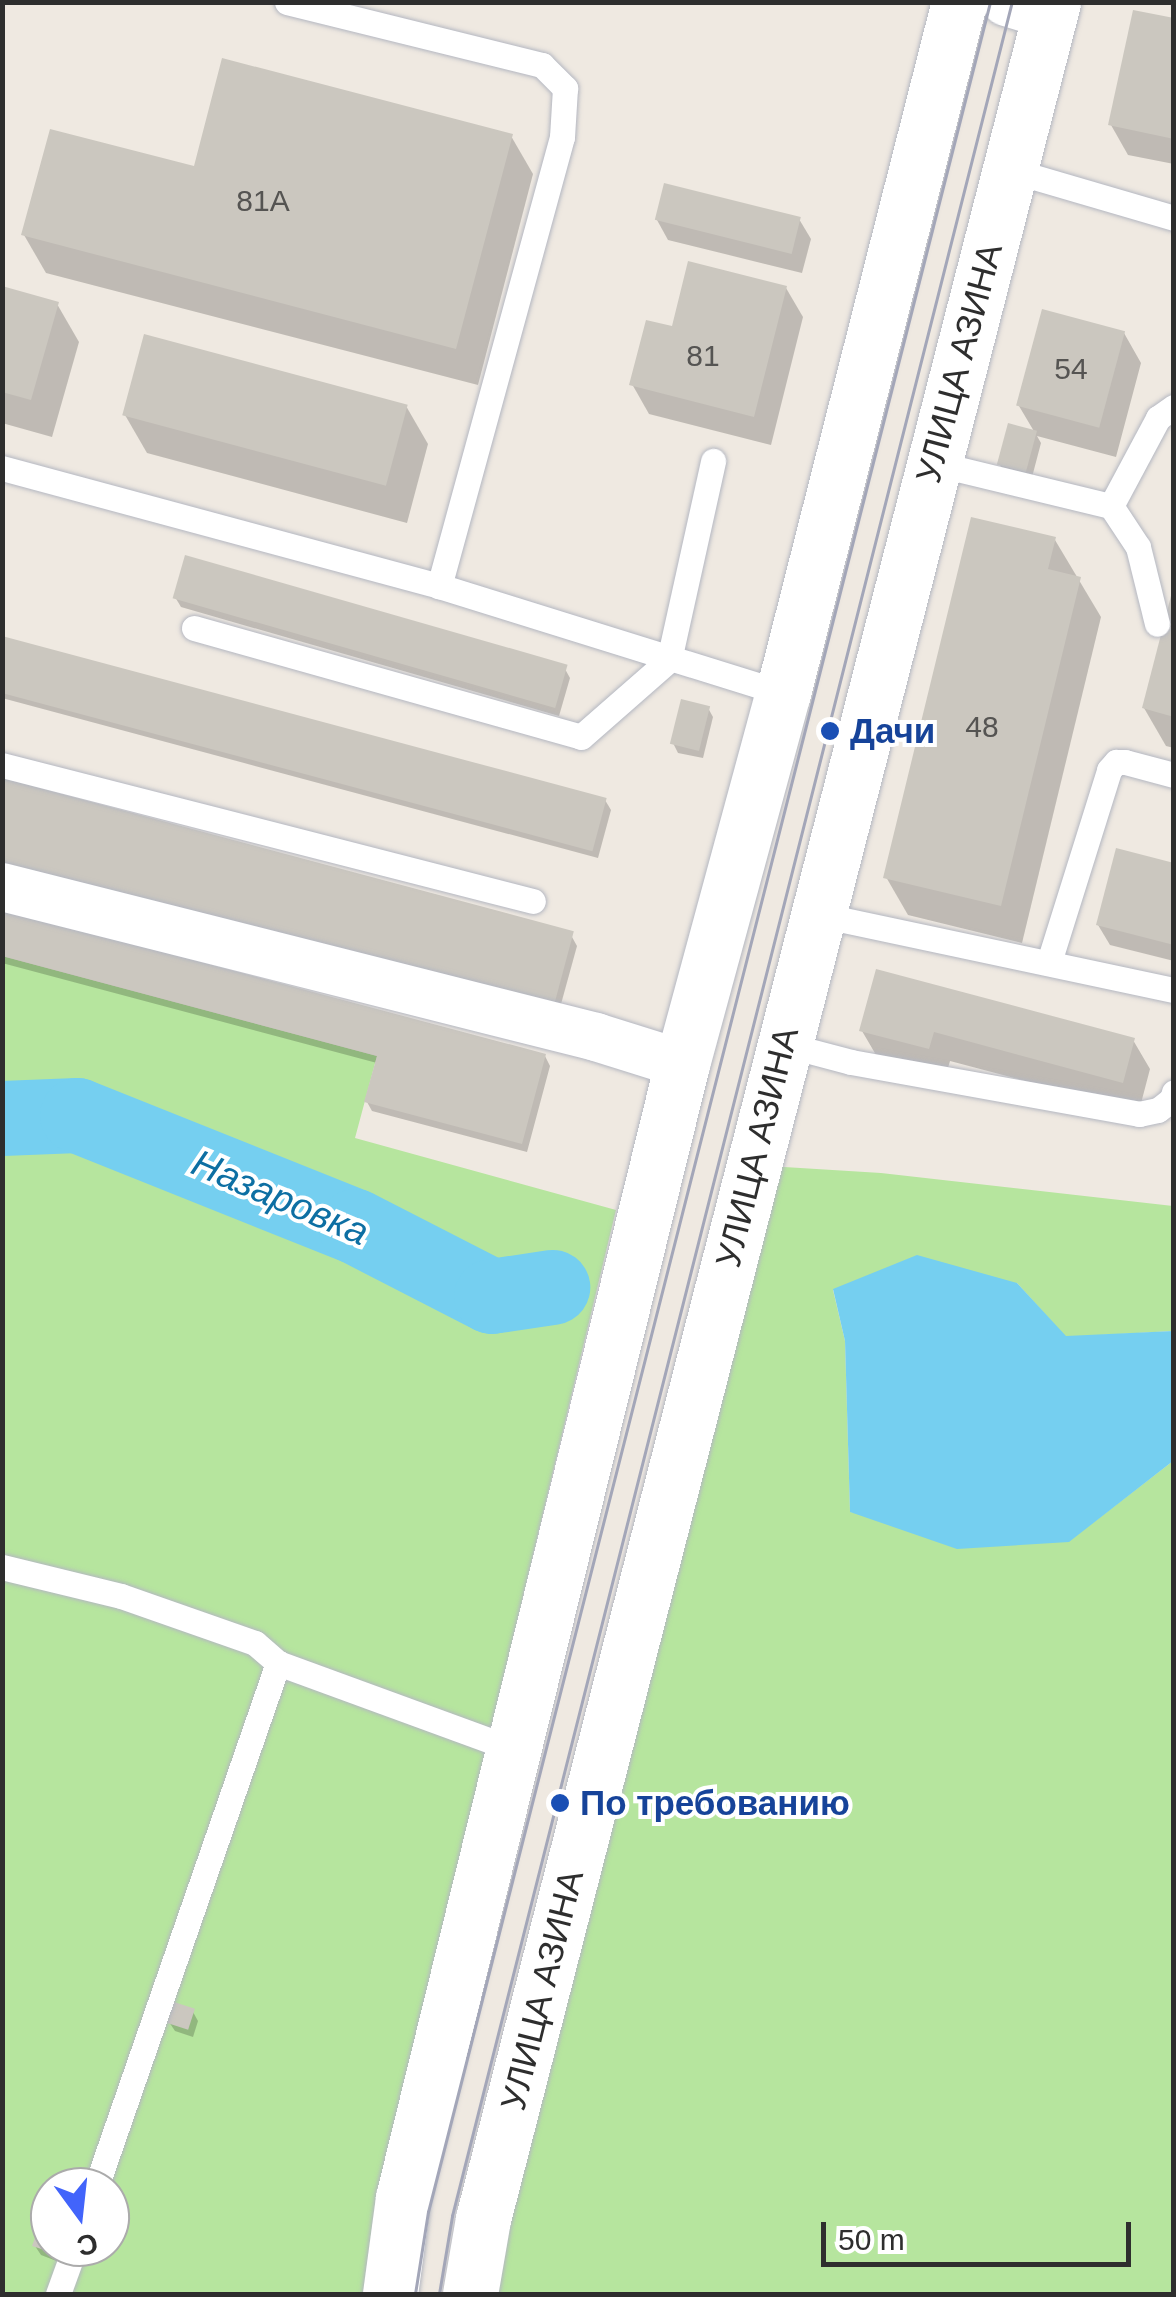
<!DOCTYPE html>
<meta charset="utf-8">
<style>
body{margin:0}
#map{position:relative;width:1176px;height:2297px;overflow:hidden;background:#efe9e1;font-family:Helvetica,sans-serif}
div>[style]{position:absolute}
.green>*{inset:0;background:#b6e59e}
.water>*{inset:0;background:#75cff0}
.shadow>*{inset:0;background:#0003}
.river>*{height:75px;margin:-37.5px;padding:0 37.5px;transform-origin:37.5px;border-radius:37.5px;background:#75cff0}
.building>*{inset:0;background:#cbc7bf;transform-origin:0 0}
.roads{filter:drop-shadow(0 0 2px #b4b7c1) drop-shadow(0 0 2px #b4b7c1)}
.lane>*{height:25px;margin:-12.5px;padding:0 12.5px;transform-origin:12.5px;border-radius:12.5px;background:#fff}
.street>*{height:48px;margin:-24px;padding:0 24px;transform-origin:24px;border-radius:24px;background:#fff}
.secondary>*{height:55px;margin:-27.5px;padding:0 27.5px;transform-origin:27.5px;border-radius:27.5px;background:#fff}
.tram>*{height:2.5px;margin:-1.25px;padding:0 1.25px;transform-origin:1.25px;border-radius:1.25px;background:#a3a6b8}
.dots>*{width:28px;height:28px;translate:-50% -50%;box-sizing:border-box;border:5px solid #fff;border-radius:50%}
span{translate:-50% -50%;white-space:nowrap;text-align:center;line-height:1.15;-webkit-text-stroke:8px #fff;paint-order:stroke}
.number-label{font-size:30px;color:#555452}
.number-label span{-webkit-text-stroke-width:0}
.street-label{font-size:35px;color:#2e2e2e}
.transit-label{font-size:35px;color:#164399;font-weight:700}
.left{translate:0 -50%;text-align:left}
.water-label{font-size:38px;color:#0d6fa3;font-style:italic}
.frame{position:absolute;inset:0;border:5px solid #2e2e2e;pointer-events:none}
.north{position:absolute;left:30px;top:2167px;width:100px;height:100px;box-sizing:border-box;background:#fff;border:2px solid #ababab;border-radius:50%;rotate:165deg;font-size:28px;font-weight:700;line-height:40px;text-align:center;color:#2e2e2e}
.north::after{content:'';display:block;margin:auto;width:35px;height:45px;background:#4264fb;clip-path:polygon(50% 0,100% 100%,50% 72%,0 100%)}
.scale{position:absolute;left:821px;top:2222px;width:310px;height:45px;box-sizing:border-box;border:5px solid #2e2e2e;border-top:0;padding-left:12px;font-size:30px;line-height:35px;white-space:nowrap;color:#2e2e2e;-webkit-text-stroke:8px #fff;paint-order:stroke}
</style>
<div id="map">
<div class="green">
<i style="clip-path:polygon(evenodd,2px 956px,377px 1056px,355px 1138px,616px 1210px,381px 2187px,367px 2294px,3px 2294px,2px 956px,50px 2187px,110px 2187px,110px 2247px,50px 2247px,50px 2187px)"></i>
<i style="clip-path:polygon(768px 1166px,881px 1173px,1173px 1206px,1173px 1331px,1066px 1337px,1017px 1283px,833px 1290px,845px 1341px,850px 1512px,1068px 1542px,1173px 1461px,1173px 2294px,497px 2294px,508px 2210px)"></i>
</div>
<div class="water">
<i style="clip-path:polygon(917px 1255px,1017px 1283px,1066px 1336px,1173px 1331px,1173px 1461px,1069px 1542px,957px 1549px,850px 1512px,845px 1341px,833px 1289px)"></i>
</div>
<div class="shadow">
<i style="clip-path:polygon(1174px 21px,1174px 164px,1128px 155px,1111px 125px)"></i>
<i style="clip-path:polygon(511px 136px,533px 174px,478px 385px,46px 273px,24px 235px,196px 169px)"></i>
<i style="clip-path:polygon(799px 219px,811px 239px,802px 273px,668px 240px,657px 220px)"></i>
<i style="clip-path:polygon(786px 288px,803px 317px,771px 445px,649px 414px,632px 384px,674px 329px)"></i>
<i style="clip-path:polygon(2px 289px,57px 304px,79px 342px,52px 437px,2px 423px)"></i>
<i style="clip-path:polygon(1124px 333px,1141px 363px,1116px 457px,1037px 436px,1041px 443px,1031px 481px,1006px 474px,1000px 465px,1035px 433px,1019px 406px)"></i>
<i style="clip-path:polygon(406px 406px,428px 444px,407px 523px,147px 453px,125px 415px)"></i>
<i style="clip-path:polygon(1055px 540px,1101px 617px,1022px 943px,908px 915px,886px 877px)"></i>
<i style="clip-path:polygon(175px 597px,565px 669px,570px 678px,559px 716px,181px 607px)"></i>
<i style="clip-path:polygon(1174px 597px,1174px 748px,1166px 746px,1144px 708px)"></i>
<i style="clip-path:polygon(2px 639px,605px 800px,611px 810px,598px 858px,2px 698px)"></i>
<i style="clip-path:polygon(708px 708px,713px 717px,703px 758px,678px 753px,673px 743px)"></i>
<i style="clip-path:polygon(1174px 865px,1174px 961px,1110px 945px,1098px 925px)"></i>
<i style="clip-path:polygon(2px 874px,572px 937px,577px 946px,555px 1026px)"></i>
<i style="clip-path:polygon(2px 911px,545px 1056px,550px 1066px,527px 1152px,372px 1111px,367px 1102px,377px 1063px,2px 963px)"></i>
<i style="clip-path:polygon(878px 972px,1133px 1040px,1150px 1069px,1139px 1111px,950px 1061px,945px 1078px,879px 1060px,862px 1031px)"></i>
<i style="clip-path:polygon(193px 2012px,198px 2021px,193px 2037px,175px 2031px,169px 2022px)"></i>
<i style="clip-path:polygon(50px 2220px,50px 2247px,65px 2247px,59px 2262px,41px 2255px,35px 2246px)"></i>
</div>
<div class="river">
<i style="left:2px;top:1118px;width:75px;rotate:-2.3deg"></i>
<i style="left:77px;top:1115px;width:299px;rotate:21.8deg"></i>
<i style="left:355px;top:1226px;width:153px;rotate:27.2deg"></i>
<i style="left:491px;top:1296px;width:62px;rotate:-8.4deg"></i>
</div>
<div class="building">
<i style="clip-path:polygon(1133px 10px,1174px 18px,1174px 139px,1108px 125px)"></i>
<i style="clip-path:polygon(222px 58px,513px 134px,456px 349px,21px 235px,50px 129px,194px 166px)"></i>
<i style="left:664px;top:183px;width:141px;height:38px;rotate:14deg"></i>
<i style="clip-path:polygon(688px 261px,787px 286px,754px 417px,629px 385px,646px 320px,672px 326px)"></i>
<i style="clip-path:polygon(2px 286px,59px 302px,31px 400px,2px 392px)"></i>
<i style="left:1042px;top:309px;width:86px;height:100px;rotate:15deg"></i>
<i style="left:144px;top:334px;width:273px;height:84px;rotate:15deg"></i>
<i style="left:1008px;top:423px;width:30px;height:43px;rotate:15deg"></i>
<i style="clip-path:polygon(971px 517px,1056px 537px,1048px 569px,1081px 577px,1001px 906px,883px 878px)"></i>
<i style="left:185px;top:555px;width:398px;height:45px;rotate:16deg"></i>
<i style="clip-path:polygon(1172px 592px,1174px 592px,1174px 717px,1142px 708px)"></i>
<i style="left:2px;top:636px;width:626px;height:55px;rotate:15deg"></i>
<i style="left:681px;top:699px;width:30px;height:46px;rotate:14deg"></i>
<i style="left:2px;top:778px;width:592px;height:90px;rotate:15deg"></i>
<i style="clip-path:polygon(1116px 848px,1174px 863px,1174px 945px,1096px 925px)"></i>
<i style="clip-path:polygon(2px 909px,546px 1054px,522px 1144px,364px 1102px,377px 1056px,2px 956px)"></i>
<i style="clip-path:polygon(876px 969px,1135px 1038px,1123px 1083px,934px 1032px,929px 1049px,859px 1031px)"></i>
<i style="left:174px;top:2002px;width:22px;height:22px;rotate:18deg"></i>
<i style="clip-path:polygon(43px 2215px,50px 2217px,50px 2247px,57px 2247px,54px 2253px,32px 2246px)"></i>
</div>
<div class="roads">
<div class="lane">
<i style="left:287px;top:2px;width:263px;rotate:13.9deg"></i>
<i style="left:542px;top:65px;width:33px;rotate:45deg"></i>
<i style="left:565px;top:88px;width:49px;rotate:93.5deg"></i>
<i style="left:562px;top:137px;width:466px;rotate:105.3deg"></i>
<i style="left:1010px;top:170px;width:171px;rotate:16.3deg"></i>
<i style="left:933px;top:463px;width:183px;rotate:13.6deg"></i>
<i style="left:1111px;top:506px;width:100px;rotate:-61.9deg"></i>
<i style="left:1158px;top:418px;width:19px;rotate:-35deg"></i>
<i style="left:2px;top:468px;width:453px;rotate:15.1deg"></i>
<i style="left:439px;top:586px;width:360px;rotate:17.3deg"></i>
<i style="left:1111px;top:506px;width:49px;rotate:56.6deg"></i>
<i style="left:1138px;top:547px;width:79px;rotate:76.1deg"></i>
<i style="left:194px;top:628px;width:402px;rotate:15.7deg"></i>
<i style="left:581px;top:737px;width:117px;rotate:-41.2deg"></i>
<i style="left:669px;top:660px;width:204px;rotate:-77.5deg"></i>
<i style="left:2px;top:765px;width:548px;rotate:14.37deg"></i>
<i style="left:816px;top:914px;width:366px;rotate:12deg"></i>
<i style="left:1049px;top:962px;width:201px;rotate:-72.6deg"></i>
<i style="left:1109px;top:770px;width:11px;rotate:-49deg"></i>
<i style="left:1116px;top:762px;width:9px"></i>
<i style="left:1125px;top:762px;width:51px;rotate:14.9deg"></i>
<i style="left:783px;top:1044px;width:70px;rotate:14.8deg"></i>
<i style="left:851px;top:1062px;width:293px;rotate:10.2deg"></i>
<i style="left:1139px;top:1114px;width:19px;rotate:-12deg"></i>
<i style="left:1158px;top:1110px;width:18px;rotate:-38deg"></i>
<i style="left:1172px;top:1099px;width:7px;rotate:-74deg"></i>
<i style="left:2px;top:1567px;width:122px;rotate:13.7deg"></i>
<i style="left:121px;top:1596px;width:142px;rotate:19.3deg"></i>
<i style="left:255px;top:1643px;width:30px;rotate:41deg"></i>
<i style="left:278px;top:1663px;width:253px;rotate:20.1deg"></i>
<i style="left:96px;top:2187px;width:555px;rotate:-70.85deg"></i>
<i style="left:58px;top:2294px;width:50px;rotate:-70.1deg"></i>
</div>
<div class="street">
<i style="left:1006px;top:2px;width:45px;rotate:16.8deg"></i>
<i style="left:2px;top:887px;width:613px;rotate:14.17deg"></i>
<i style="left:596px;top:1037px;width:90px;rotate:17.4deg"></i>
</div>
<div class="secondary">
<i style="left:390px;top:2294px;width:97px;rotate:-82.3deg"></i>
<i style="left:403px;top:2198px;width:1168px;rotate:-76.18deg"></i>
<i style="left:682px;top:1064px;width:385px;rotate:-74.8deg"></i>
<i style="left:783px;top:693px;width:713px;rotate:-75.71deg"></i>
<i style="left:470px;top:2294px;width:76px;rotate:-80.2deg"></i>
<i style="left:483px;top:2219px;width:2289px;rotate:-75.58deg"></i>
</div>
</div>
<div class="tram">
<i style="left:415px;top:2294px;width:83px;rotate:-81deg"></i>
<i style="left:428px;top:2212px;width:2280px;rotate:-75.73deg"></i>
<i style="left:439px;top:2294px;width:79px;rotate:-80.5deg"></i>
<i style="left:452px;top:2216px;width:2284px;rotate:-75.81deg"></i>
</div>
<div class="dots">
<i style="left:830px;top:731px;background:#1a4fb4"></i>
<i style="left:560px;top:1803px;background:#1a4fb4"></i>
</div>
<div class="number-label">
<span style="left:263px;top:201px">81А</span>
<span style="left:703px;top:356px">81</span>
<span style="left:1071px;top:369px">54</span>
<span style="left:982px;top:727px">48</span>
</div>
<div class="street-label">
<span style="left:959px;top:363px;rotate:-75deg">УЛИЦА АЗИНА</span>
<span style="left:757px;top:1147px;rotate:-76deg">УЛИЦА АЗИНА</span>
<span style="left:542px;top:1990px;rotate:-76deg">УЛИЦА АЗИНА</span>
</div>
<div class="transit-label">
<span class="left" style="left:850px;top:731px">Дачи</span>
<span class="left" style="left:580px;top:1803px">По требованию</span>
</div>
<div class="water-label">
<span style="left:280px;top:1198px;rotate:23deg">Назаровка</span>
</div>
<div class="frame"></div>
<div class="north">С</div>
<div class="scale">50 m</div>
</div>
